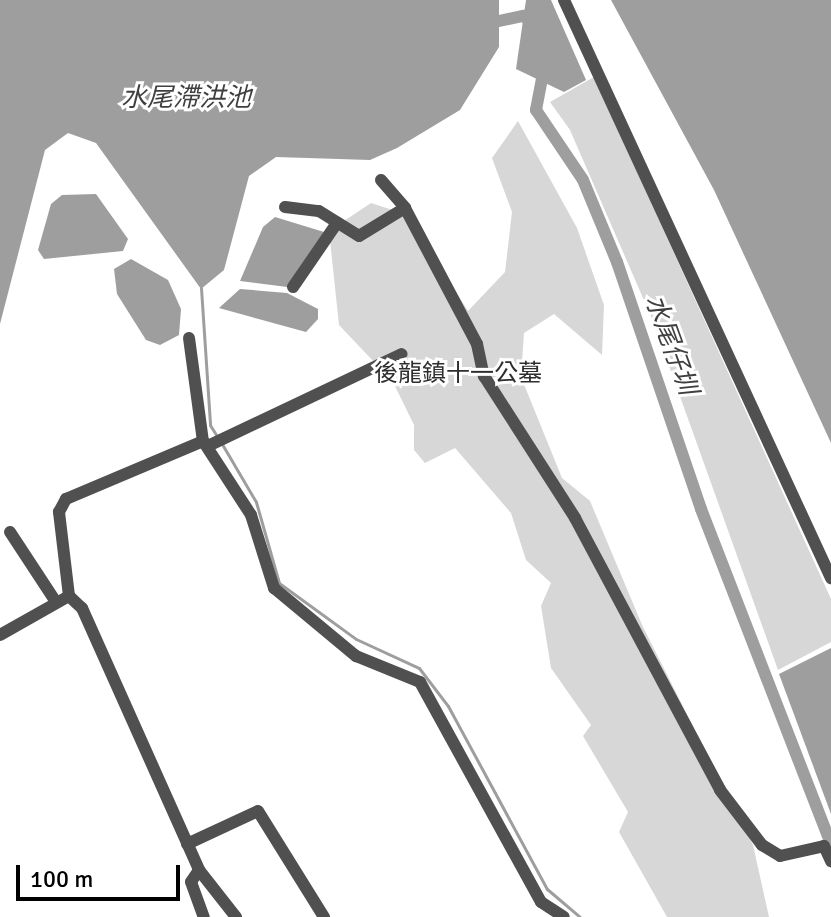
<!DOCTYPE html>
<meta charset="utf-8">
<style>
body{margin:0}
#map{position:relative;width:831px;height:917px;overflow:hidden;background:#fff;font-family:Signika,"Noto Sans TC",sans-serif}
div>[style]{position:absolute}
.green>*{inset:0;background:#d7d7d7}
.water>*{inset:0;background:#9e9e9e}
.stream>*{height:3px;margin:-1.5px;padding:0 1.5px;transform-origin:1.5px;border-radius:1.5px;background:#9e9e9e}
.canal>*{height:12px;margin:-6px;padding:0 6px;transform-origin:6px;border-radius:6px;background:#9e9e9e}
.minor>*{height:12px;margin:-6px;padding:0 6px;transform-origin:6px;border-radius:6px;background:#505050}
span{translate:-50% -50%;white-space:nowrap;text-align:center;line-height:1.15;-webkit-text-stroke:6px #fff;paint-order:stroke}
.park-label{font-size:24px;color:#2e2e2e}
.water-label{font-size:26px;color:#3f3f3f;font-style:italic}
.scale{position:absolute;left:16px;top:865px;width:164px;height:36px;box-sizing:border-box;border:4px solid #000;border-top:0;padding-left:10px;font-size:24px;line-height:28px;white-space:nowrap;color:#000;-webkit-text-stroke:6px #fff;paint-order:stroke}
</style>
<div id="map">
<div class="green">
<i style="clip-path:polygon(594px 77px,831px 599px,831px 642px,778px 670px,653px 321px,570px 130px,550px 102px)"></i>
<i style="clip-path:polygon(518px 121px,577px 228px,604px 305px,602px 355px,554px 314px,524px 333px,521px 377px,562px 478px,590px 501px,643px 627px,753px 845px,769px 917px,667px 917px,619px 832px,628px 812px,583px 736px,591px 725px,551px 668px,541px 606px,551px 583px,526px 560px,511px 513px,455px 448px,425px 463px,414px 450px,414px 425px,393px 382px,339px 325px,329px 231px,371px 203px,408px 215px,468px 311px,505px 272px,512px 212px,492px 158px)"></i>
</div>
<div class="water">
<i style="clip-path:polygon(0 0,499px 0,499px 47px,460px 110px,397px 148px,370px 160px,276px 157px,249px 176px,224px 270px,201px 289px,96px 143px,68px 133px,45px 150px,0 324px)"></i>
<i style="clip-path:polygon(526px 0,551px 0,586px 80px,564px 92px,516px 69px)"></i>
<i style="clip-path:polygon(611px 0,831px 0,831px 443px,714px 190px)"></i>
<i style="clip-path:polygon(96px 194px,128px 239px,123px 251px,44px 259px,38px 250px,51px 204px,62px 195px)"></i>
<i style="clip-path:polygon(275px 217px,324px 232px,287px 287px,240px 281px,263px 227px)"></i>
<i style="clip-path:polygon(131px 259px,168px 280px,181px 309px,179px 335px,160px 345px,146px 340px,117px 294px,114px 269px)"></i>
<i style="clip-path:polygon(240px 289px,287px 293px,318px 309px,318px 319px,306px 332px,219px 308px)"></i>
<i style="clip-path:polygon(831px 648px,831px 814px,779px 674px)"></i>
</div>
<div class="stream">
<i style="left:201px;top:288px;width:137px;rotate:86.2deg"></i>
<i style="left:210px;top:425px;width:15px;rotate:58deg"></i>
<i style="left:222px;top:444px;width:67px;rotate:59.6deg"></i>
<i style="left:256px;top:502px;width:84px;rotate:74.1deg"></i>
<i style="left:279px;top:583px;width:95px;rotate:36deg"></i>
<i style="left:356px;top:639px;width:69px;rotate:24.7deg"></i>
<i style="left:419px;top:668px;width:48px;rotate:52.7deg"></i>
<i style="left:448px;top:706px;width:208px;rotate:61.6deg"></i>
<i style="left:547px;top:889px;width:43px;rotate:40.3deg"></i>
</div>
<div class="canal">
<i style="left:485px;top:24px;width:40px;rotate:-12deg"></i>
<i style="left:524px;top:16px;width:14px;rotate:45deg"></i>
<i style="left:544px;top:68px;width:43px;rotate:100.8deg"></i>
<i style="left:536px;top:110px;width:84px;rotate:56.1deg"></i>
<i style="left:583px;top:180px;width:89px;rotate:67.5deg"></i>
<i style="left:617px;top:262px;width:261px;rotate:71.2deg"></i>
<i style="left:701px;top:509px;width:359px;rotate:68.8deg"></i>
</div>
<div class="minor">
<i style="left:564px;top:0;width:637px;rotate:65.21deg"></i>
<i style="left:381px;top:180px;width:37px;rotate:49deg"></i>
<i style="left:405px;top:208px;width:154px;rotate:62.1deg"></i>
<i style="left:477px;top:344px;width:33px;rotate:78deg"></i>
<i style="left:484px;top:376px;width:169px;rotate:57.3deg"></i>
<i style="left:575px;top:518px;width:308px;rotate:61.9deg"></i>
<i style="left:720px;top:790px;width:69px;rotate:52.6deg"></i>
<i style="left:762px;top:845px;width:21px;rotate:31deg"></i>
<i style="left:780px;top:856px;width:45px;rotate:-12.8deg"></i>
<i style="left:824px;top:846px;width:17px;rotate:65deg"></i>
<i style="left:285px;top:207px;width:34px;rotate:7deg"></i>
<i style="left:319px;top:211px;width:47px;rotate:32deg"></i>
<i style="left:359px;top:236px;width:54px;rotate:-31.3deg"></i>
<i style="left:293px;top:287px;width:78px;rotate:-55.5deg"></i>
<i style="left:189px;top:338px;width:104px;rotate:82.3deg"></i>
<i style="left:210px;top:445px;width:212px;rotate:-25.4deg"></i>
<i style="left:10px;top:532px;width:84px;rotate:56.7deg"></i>
<i style="left:69px;top:596px;width:18px;rotate:43deg"></i>
<i style="left:82px;top:608px;width:287px;rotate:65.9deg"></i>
<i style="left:199px;top:870px;width:14px;rotate:124deg"></i>
<i style="left:191px;top:882px;width:37px;rotate:70deg"></i>
<i style="left:0;top:635px;width:79px;rotate:-29.5deg"></i>
<i style="left:69px;top:596px;width:85px;rotate:-96.8deg"></i>
<i style="left:59px;top:512px;width:15px;rotate:-62deg"></i>
<i style="left:66px;top:499px;width:149px;rotate:-22.9deg"></i>
<i style="left:203px;top:441px;width:88px;rotate:57deg"></i>
<i style="left:251px;top:515px;width:77px;rotate:72.5deg"></i>
<i style="left:274px;top:588px;width:107px;rotate:39.7deg"></i>
<i style="left:356px;top:656px;width:69px;rotate:22.1deg"></i>
<i style="left:420px;top:682px;width:251px;rotate:61.2deg"></i>
<i style="left:541px;top:902px;width:27px;rotate:33deg"></i>
<i style="left:187px;top:844px;width:78px;rotate:-24.9deg"></i>
<i style="left:258px;top:811px;width:125px;rotate:58.1deg"></i>
<i style="left:199px;top:870px;width:60px;rotate:51.8deg"></i>
</div>
<div class="park-label">
<span style="left:458px;top:374px">後龍鎮十一公墓</span>
</div>
<div class="water-label">
<span style="left:186px;top:99px">水尾滯洪池</span>
<span style="left:670px;top:345px;rotate:70deg">水尾仔圳</span>
</div>
<div class="scale">100 m</div>
</div>
